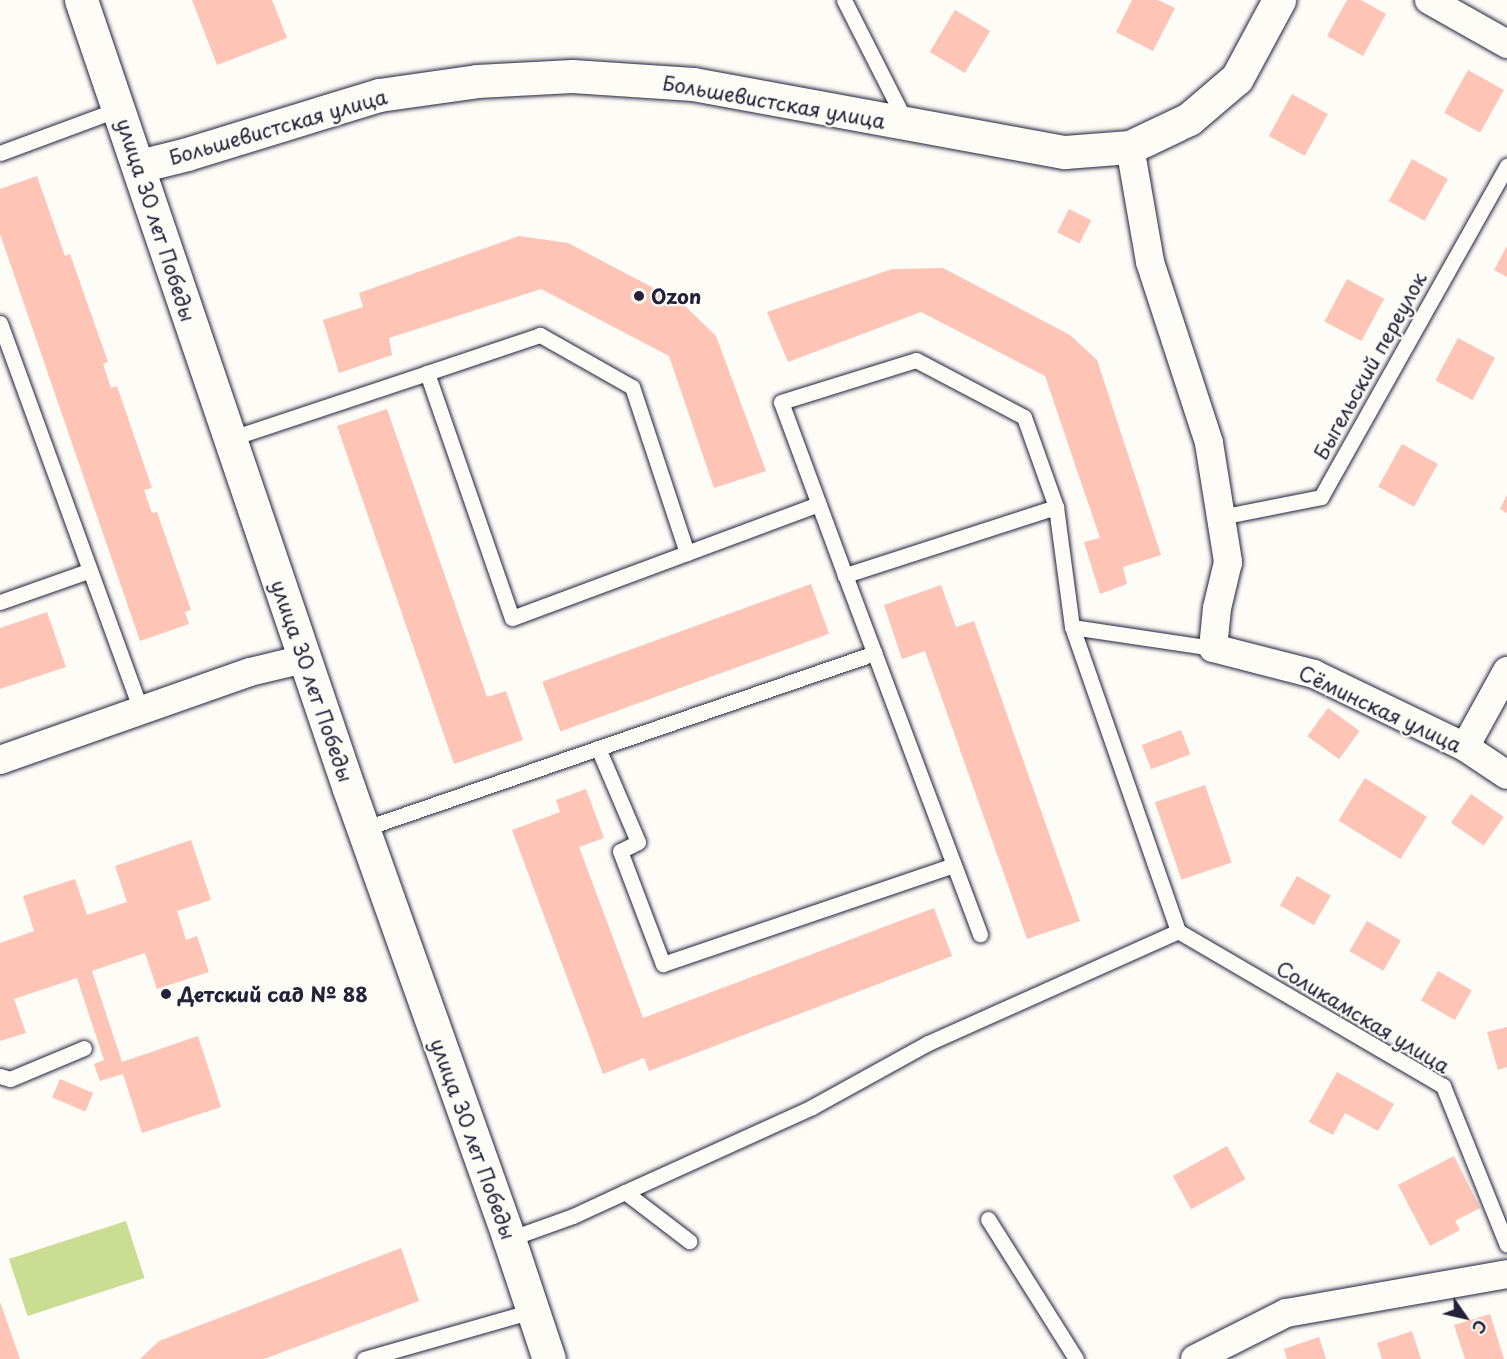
<!DOCTYPE html>
<meta charset="utf-8">
<style>
body{margin:0}
#map{position:relative;width:1507px;height:1359px;overflow:hidden;background:#fdfcf7;font-family:"Playpen Sans",sans-serif}
div>[style]{position:absolute}
.green>*{inset:0;background:#cbdd92;transform-origin:0 0}
.building>*{inset:0;background:#fec4b6;transform-origin:0 0}
.roads{filter:drop-shadow(0 0 2px #22223b) drop-shadow(0 0 2px #22223b)}
.service>*{height:15px;margin:-7.5px;padding:0 7.5px;transform-origin:7.5px;border-radius:7.5px;background:#fdfcf7}
.minor>*{height:28px;margin:-14px;padding:0 14px;transform-origin:14px;border-radius:14px;background:#fdfcf7}
.tertiary>*{height:33px;margin:-16.5px;padding:0 16.5px;transform-origin:16.5px;border-radius:16.5px;background:#fdfcf7}
.dots>*{width:16px;height:16px;translate:-50% -50%;box-sizing:border-box;border:3px solid #fdfcf7;border-radius:50%}
span{translate:-50% -50%;white-space:nowrap;text-align:center;line-height:1.15;-webkit-text-stroke:4.5px #fdfcf7;paint-order:stroke}
.street-label{font-size:20px;color:#22223b}
.poi-label{font-size:20px;color:#22223b;font-weight:700}
.left{translate:0 -50%;text-align:left}
.north{position:absolute;left:1435px;top:1287px;width:60px;height:60px;-webkit-text-stroke:4px #fdfcf7;paint-order:stroke;rotate:124deg;font-size:16px;font-weight:700;line-height:24px;text-align:center;color:#22223b}
.north::after{content:'';display:block;margin:auto;width:21px;height:27px;background:#22223b;clip-path:polygon(50% 0,100% 100%,50% 72%,0 100%)}
</style>
<div id="map">
<div class="green">
<i style="left:126px;top:1221px;width:60px;height:123px;rotate:72deg"></i>
</div>
<div class="building">
<i style="clip-path:polygon(192px 0,272px 0,287px 38px,217px 65px)"></i>
<i style="clip-path:polygon(1132px 0,1158px 0,1175px 8px,1153px 51px,1116px 32px)"></i>
<i style="clip-path:polygon(1347px 0,1361px 0,1386px 14px,1363px 56px,1327px 36px)"></i>
<i style="left:955px;top:10px;width:41px;height:49px;rotate:31deg"></i>
<i style="left:1468px;top:70px;width:41px;height:49px;rotate:29deg"></i>
<i style="left:1292px;top:94px;width:41px;height:48px;rotate:29deg"></i>
<i style="left:1412px;top:159px;width:41px;height:48px;rotate:29deg"></i>
<i style="clip-path:polygon(37px 176px,65px 256px,70px 254px,108px 362px,103px 364px,111px 388px,117px 386px,152px 488px,144px 490px,152px 513px,157px 512px,191px 610px,185px 612px,189px 624px,140px 641px,0 234px,0 189px)"></i>
<i style="left:1069px;top:209px;width:25px;height:26px;rotate:27deg"></i>
<i style="clip-path:polygon(519px 236px,568px 243px,682px 303px,716px 336px,766px 471px,714px 488px,669px 356px,541px 289px,389px 338px,392px 355px,339px 373px,323px 320px,363px 307px,359px 293px)"></i>
<i style="clip-path:polygon(1507px 246px,1507px 277px,1494px 270px)"></i>
<i style="clip-path:polygon(943px 268px,1070px 335px,1097px 360px,1161px 555px,1123px 567px,1127px 584px,1100px 594px,1084px 542px,1100px 538px,1045px 376px,921px 312px,788px 362px,767px 312px,892px 269px)"></i>
<i style="left:1347px;top:279px;width:42px;height:48px;rotate:28deg"></i>
<i style="left:1458px;top:338px;width:42px;height:48px;rotate:28deg"></i>
<i style="clip-path:polygon(387px 409px,487px 697px,506px 691px,523px 740px,454px 764px,337px 426px)"></i>
<i style="left:1402px;top:444px;width:41px;height:49px;rotate:29deg"></i>
<i style="clip-path:polygon(1507px 495px,1507px 513px,1500px 509px)"></i>
<i style="left:811px;top:584px;width:53px;height:286px;rotate:70deg"></i>
<i style="clip-path:polygon(941px 585px,956px 627px,974px 621px,1080px 921px,1027px 939px,925px 651px,902px 659px,884px 605px)"></i>
<i style="clip-path:polygon(47px 612px,66px 667px,0 689px,0 628px)"></i>
<i style="left:1328px;top:708px;width:39px;height:35px;rotate:36deg"></i>
<i style="left:1181px;top:730px;width:26px;height:42px;rotate:69deg"></i>
<i style="left:1365px;top:778px;width:73px;height:50px;rotate:32deg"></i>
<i style="left:1205px;top:785px;width:82px;height:53px;rotate:71deg"></i>
<i style="clip-path:polygon(586px 789px,604px 838px,579px 847px,643px 1018px,934px 908px,952px 956px,649px 1071px,644px 1058px,603px 1074px,512px 830px,560px 812px,556px 800px)"></i>
<i style="left:1471px;top:794px;width:40px;height:35px;rotate:35deg"></i>
<i style="clip-path:polygon(191px 840px,211px 900px,177px 911px,186px 940px,197px 936px,209px 972px,157px 989px,145px 953px,92px 971px,122px 1062px,198px 1036px,221px 1107px,142px 1133px,123px 1074px,100px 1081px,94px 1064px,104px 1060px,77px 978px,14px 999px,26px 1033px,0 1041px,0 943px,34px 931px,23px 896px,75px 879px,87px 915px,127px 902px,115px 866px)"></i>
<i style="left:1297px;top:876px;width:39px;height:34px;rotate:30deg"></i>
<i style="left:1367px;top:921px;width:39px;height:35px;rotate:30deg"></i>
<i style="left:1438px;top:971px;width:39px;height:34px;rotate:30deg"></i>
<i style="clip-path:polygon(1507px 1027px,1507px 1067px,1498px 1070px,1487px 1032px)"></i>
<i style="clip-path:polygon(1337px 1072px,1394px 1104px,1378px 1131px,1345px 1113px,1333px 1135px,1309px 1122px)"></i>
<i style="left:60px;top:1079px;width:36px;height:20px;rotate:23deg"></i>
<i style="left:1227px;top:1146px;width:38px;height:62px;rotate:61deg"></i>
<i style="clip-path:polygon(1454px 1156px,1480px 1208px,1455px 1221px,1460px 1230px,1430px 1246px,1398px 1185px)"></i>
<i style="clip-path:polygon(401px 1248px,419px 1301px,264px 1359px,140px 1359px,159px 1341px)"></i>
<i style="clip-path:polygon(0 1302px,20px 1359px,0 1359px)"></i>
<i style="clip-path:polygon(1490px 1314px,1504px 1359px,1465px 1359px,1454px 1325px)"></i>
<i style="clip-path:polygon(1412px 1331px,1421px 1359px,1382px 1359px,1377px 1343px)"></i>
<i style="clip-path:polygon(1319px 1337px,1326px 1359px,1287px 1359px,1284px 1349px)"></i>
</div>
<div class="roads">
<div class="service">
<i style="left:844px;top:0;width:137px;rotate:63.1deg"></i>
<i style="left:0;top:153px;width:127px;rotate:-20.3deg"></i>
<i style="left:0;top:323px;width:412px;rotate:70deg"></i>
<i style="left:229px;top:439px;width:209px;rotate:-18.4deg"></i>
<i style="left:1056px;top:507px;width:222px;rotate:162.1deg"></i>
<i style="left:845px;top:575px;width:184px;rotate:-110.3deg"></i>
<i style="left:781px;top:402px;width:141px;rotate:-17.3deg"></i>
<i style="left:916px;top:360px;width:122px;rotate:27.8deg"></i>
<i style="left:1024px;top:417px;width:96px;rotate:70.4deg"></i>
<i style="left:1056px;top:507px;width:121px;rotate:82.4deg"></i>
<i style="left:1221px;top:517px;width:102px;rotate:-11.3deg"></i>
<i style="left:1321px;top:497px;width:380px;rotate:-60.7deg"></i>
<i style="left:687px;top:553px;width:175px;rotate:-108.3deg"></i>
<i style="left:632px;top:387px;width:106px;rotate:-150.5deg"></i>
<i style="left:540px;top:335px;width:119px;rotate:161.4deg"></i>
<i style="left:427px;top:373px;width:259px;rotate:70.9deg"></i>
<i style="left:512px;top:618px;width:327px;rotate:-20.4deg"></i>
<i style="left:845px;top:575px;width:384px;rotate:69.4deg"></i>
<i style="left:0;top:602px;width:93px;rotate:-19.4deg"></i>
<i style="left:598px;top:748px;width:102px;rotate:66.9deg"></i>
<i style="left:638px;top:842px;width:20px;rotate:153deg"></i>
<i style="left:620px;top:851px;width:121px;rotate:69.2deg"></i>
<i style="left:663px;top:964px;width:307px;rotate:-18.8deg"></i>
<i style="left:363px;top:829px;width:541px;rotate:-18.97deg"></i>
<i style="left:1178px;top:931px;width:307px;rotate:30.3deg"></i>
<i style="left:1443px;top:1086px;width:171px;rotate:68.1deg"></i>
<i style="left:1178px;top:931px;width:322px;rotate:-109.2deg"></i>
<i style="left:1072px;top:627px;width:143px;rotate:8.5deg"></i>
<i style="left:0;top:1076px;width:10px;rotate:17deg"></i>
<i style="left:10px;top:1079px;width:80px;rotate:-22.7deg"></i>
<i style="left:625px;top:1192px;width:205px;rotate:-24.4deg"></i>
<i style="left:812px;top:1107px;width:132px;rotate:-28.9deg"></i>
<i style="left:928px;top:1043px;width:274px;rotate:-24.1deg"></i>
<i style="left:988px;top:1219px;width:165px;rotate:57.8deg"></i>
<i style="left:509px;top:1239px;width:68px;rotate:-19.8deg"></i>
<i style="left:573px;top:1216px;width:57px;rotate:-24.8deg"></i>
<i style="left:625px;top:1192px;width:81px;rotate:37.4deg"></i>
<i style="left:364px;top:1359px;width:175px;rotate:-15.9deg"></i>
</div>
<div class="minor">
<i style="left:1429px;top:0;width:90px;rotate:29.4deg"></i>
<i style="left:1130px;top:147px;width:117px;rotate:80.1deg"></i>
<i style="left:1150px;top:262px;width:190px;rotate:71.9deg"></i>
<i style="left:1209px;top:443px;width:121px;rotate:80.9deg"></i>
<i style="left:1228px;top:562px;width:47px;rotate:103.4deg"></i>
<i style="left:1217px;top:608px;width:40px;rotate:95.7deg"></i>
<i style="left:1213px;top:648px;width:104px;rotate:14.4deg"></i>
<i style="left:1314px;top:674px;width:168px;rotate:25.8deg"></i>
<i style="left:1465px;top:747px;width:50px;rotate:33.7deg"></i>
<i style="left:1465px;top:747px;width:87px;rotate:-61.1deg"></i>
<i style="left:0;top:760px;width:265px;rotate:-19.4deg"></i>
<i style="left:250px;top:672px;width:56px;rotate:-13.5deg"></i>
<i style="left:1195px;top:1359px;width:102px;rotate:-26.8deg"></i>
<i style="left:1286px;top:1313px;width:224px;rotate:-10deg"></i>
</div>
<div class="tertiary">
<i style="left:81px;top:0;width:833px;rotate:71.24deg"></i>
<i style="left:349px;top:789px;width:478px;rotate:70.4deg"></i>
<i style="left:509px;top:1239px;width:126px;rotate:71.6deg"></i>
<i style="left:139px;top:166px;width:49px;rotate:-14deg"></i>
<i style="left:187px;top:154px;width:201px;rotate:-17.1deg"></i>
<i style="left:379px;top:95px;width:99px;rotate:-8.1deg"></i>
<i style="left:477px;top:81px;width:95px;rotate:-3deg"></i>
<i style="left:572px;top:76px;width:121px;rotate:3.8deg"></i>
<i style="left:693px;top:84px;width:378px;rotate:10.4deg"></i>
<i style="left:1065px;top:152px;width:65px;rotate:-4.4deg"></i>
<i style="left:1130px;top:147px;width:65px;rotate:-25.4deg"></i>
<i style="left:1189px;top:119px;width:63px;rotate:-40.5deg"></i>
<i style="left:1237px;top:78px;width:89px;rotate:-61.7deg"></i>
</div>
</div>
<div class="dots">
<i style="left:639px;top:296px;background:#22223b"></i>
<i style="left:166px;top:994px;background:#22223b"></i>
</div>
<div class="street-label">
<span style="left:774px;top:102px;rotate:10deg">Большевистская улица</span>
<span style="left:278px;top:127px;rotate:-16deg">Большевистская улица</span>
<span style="left:156px;top:220px;rotate:72deg">улица 30 лет Победы</span>
<span style="left:1370px;top:366px;rotate:-61deg">Быгельский переулок</span>
<span style="left:312px;top:681px;rotate:71deg">улица 30 лет Победы</span>
<span style="left:1380px;top:709px;rotate:25deg">Сёминская улица</span>
<span style="left:1363px;top:1017px;rotate:31deg">Соликамская улица</span>
<span style="left:473px;top:1139px;rotate:70deg">улица 30 лет Победы</span>
</div>
<div class="poi-label">
<span class="left" style="left:651px;top:296px">Ozon</span>
<span class="left" style="left:178px;top:994px">Детский сад № 88</span>
</div>
<div class="north">С</div>
</div>
